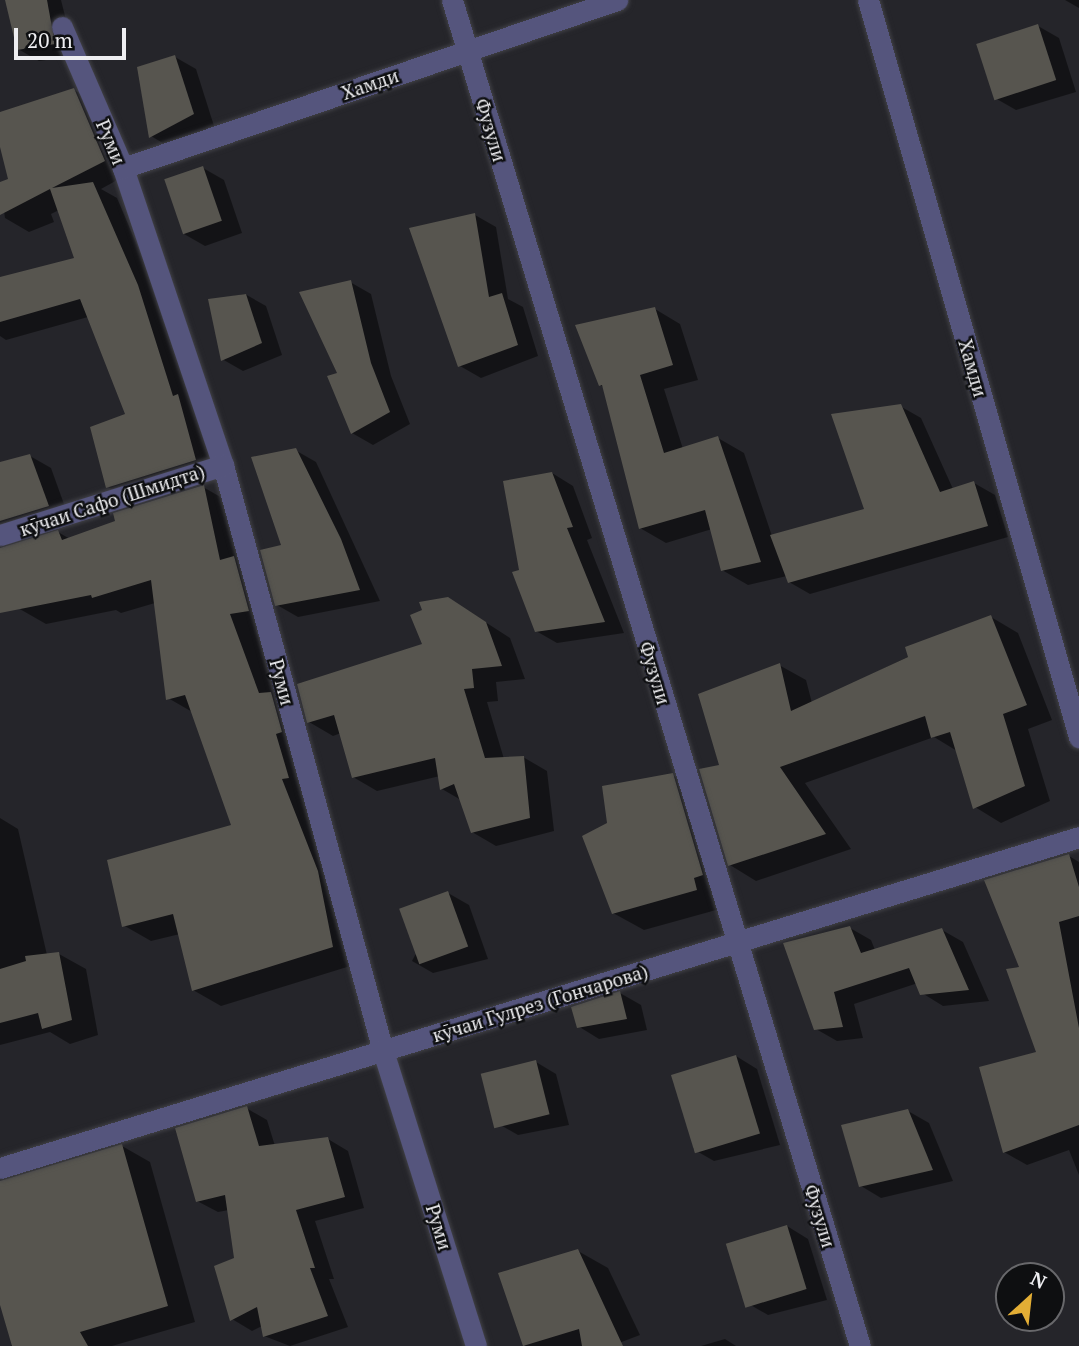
<!DOCTYPE html>
<meta charset="utf-8">
<style>
body{margin:0}
#map{position:relative;width:1079px;height:1346px;overflow:hidden;background:#25252a;font-family:"PT Serif",serif}
div>[style]{position:absolute}
.shadow>*{inset:0;background:#0007}
.building>*{inset:0;background:#57554f;transform-origin:0 0}
.roads{filter:drop-shadow(0 0 2px #414146) drop-shadow(0 0 2px #414146)}
.street>*{height:21px;margin:-10.5px;padding:0 10.5px;transform-origin:10.5px;border-radius:10.5px;background:#55557d}
span{translate:-50% -50%;white-space:nowrap;text-align:center;line-height:1.15;-webkit-text-stroke:5px #0e0f11;paint-order:stroke}
.street-label{font-size:19px;color:#eeeef1}
.north{position:absolute;left:995px;top:1262px;width:70px;height:70px;box-sizing:border-box;background:#0e0f11;border:2px solid #68686b;border-radius:50%;rotate:27deg;font-size:19px;font-weight:700;line-height:28px;text-align:center;color:#eeeef1}
.north::after{content:'';display:block;margin:auto;width:24px;height:32px;background:#e3ae35;clip-path:polygon(50% 0,100% 100%,50% 72%,0 100%)}
.scale{position:absolute;left:14px;top:28px;width:112px;height:32px;box-sizing:border-box;border:4px solid #eeeef1;border-top:0;padding-left:9px;font-size:21px;line-height:24px;white-space:nowrap;color:#eeeef1;-webkit-text-stroke:5px #0e0f11;paint-order:stroke}
</style>
<div id="map">
<div class="shadow">
<i style="clip-path:polygon(6px 0,61px 0,75px 56px,39px 61px,18px 49px)"></i>
<i style="clip-path:polygon(1065px 0,1079px 0,1079px 8px)"></i>
<i style="clip-path:polygon(1038px 26px,1059px 38px,1076px 92px,1016px 110px,995px 98px)"></i>
<i style="clip-path:polygon(175px 57px,196px 69px,214px 126px,171px 148px,151px 136px)"></i>
<i style="clip-path:polygon(74px 90px,98px 104px,128px 174px,101px 189px,117px 198px,161px 301px,219px 473px,132px 501px,108px 487px,127px 415px,88px 317px,6px 340px,0 336px,0 279px,76px 259px,59px 210px,51px 214px,54px 222px,29px 232px,5px 218px,0 184px,11px 180px,0 140px,0 114px)"></i>
<i style="clip-path:polygon(203px 168px,224px 180px,242px 233px,205px 246px,184px 234px)"></i>
<i style="clip-path:polygon(475px 215px,496px 227px,508px 299px,523px 307px,538px 356px,481px 378px,460px 366px)"></i>
<i style="clip-path:polygon(350px 282px,371px 294px,391px 376px,410px 424px,373px 445px,352px 433px,340px 374px)"></i>
<i style="clip-path:polygon(245px 294px,266px 306px,282px 355px,243px 371px,222px 359px,211px 300px)"></i>
<i style="clip-path:polygon(655px 309px,680px 324px,698px 380px,664px 389px,683px 449px,718px 438px,744px 453px,772px 536px,867px 510px,900px 406px,921px 418px,953px 489px,974px 483px,995px 495px,1008px 537px,810px 594px,789px 582px,787px 576px,748px 585px,722px 570px,712px 529px,666px 543px,640px 528px,605px 388px,600px 385px)"></i>
<i style="clip-path:polygon(295px 450px,316px 462px,380px 601px,298px 617px,277px 605px)"></i>
<i style="clip-path:polygon(30px 456px,51px 468px,69px 518px,0 524px,0 464px)"></i>
<i style="clip-path:polygon(552px 473px,573px 486px,592px 538px,587px 540px,624px 633px,557px 643px,536px 631px,521px 571px)"></i>
<i style="clip-path:polygon(203px 487px,231px 503px,276px 626px,256px 630px,283px 701px,360px 963px,221px 1006px,193px 990px,180px 934px,151px 941px,123px 925px,233px 826px,194px 713px,168px 698px,155px 603px,121px 613px,116px 610px,46px 624px,18px 608px,58px 532px,70px 539px)"></i>
<i style="clip-path:polygon(448px 598px,510px 638px,525px 679px,496px 682px,498px 701px,487px 702px,504px 759px,523px 757px,547px 771px,554px 831px,496px 846px,472px 832px,461px 800px,442px 789px,440px 776px,377px 791px,353px 777px,341px 733px,333px 736px,309px 722px,425px 645px)"></i>
<i style="clip-path:polygon(991px 617px,1018px 633px,1052px 720px,1028px 729px,1050px 801px,1001px 823px,975px 807px,957px 751px,934px 737px,805px 783px,851px 849px,756px 881px,730px 865px,721px 767px,779px 665px,806px 680px,812px 703px)"></i>
<i style="clip-path:polygon(672px 775px,703px 793px,727px 907px,644px 930px,613px 913px,609px 824px)"></i>
<i style="clip-path:polygon(0 818px,18px 829px,47px 955px,59px 954px,86px 969px,98px 1035px,70px 1044px,50px 1032px,0 1045px)"></i>
<i style="clip-path:polygon(1069px 856px,1079px 862px,1079px 1175px,1069px 1150px,1027px 1165px,1004px 1152px,1038px 1054px,1021px 969px)"></i>
<i style="clip-path:polygon(448px 893px,469px 905px,488px 959px,433px 973px,412px 961px)"></i>
<i style="clip-path:polygon(850px 928px,871px 940px,875px 950px,942px 930px,963px 942px,989px 1001px,943px 1006px,922px 993px,918px 983px,854px 1004px,863px 1038px,837px 1041px,816px 1029px)"></i>
<i style="clip-path:polygon(620px 993px,641px 1005px,647px 1030px,599px 1039px,578px 1026px)"></i>
<i style="clip-path:polygon(736px 1056px,757px 1069px,780px 1145px,714px 1161px,693px 1149px)"></i>
<i style="clip-path:polygon(536px 1062px,556px 1074px,569px 1125px,518px 1135px,497px 1123px)"></i>
<i style="clip-path:polygon(246px 1108px,267px 1120px,275px 1146px,328px 1139px,348px 1151px,364px 1208px,315px 1221px,334px 1279px,329px 1279px,348px 1327px,290px 1346px,264px 1336px,262px 1326px,252px 1331px,232px 1319px,236px 1259px,229px 1210px,218px 1212px,197px 1201px)"></i>
<i style="clip-path:polygon(908px 1111px,929px 1123px,953px 1181px,881px 1198px,861px 1186px)"></i>
<i style="clip-path:polygon(122px 1146px,150px 1162px,195px 1322px,112px 1346px,10px 1346px,13px 1345px,0 1298px,0 1184px)"></i>
<i style="clip-path:polygon(787px 1226px,808px 1239px,827px 1300px,768px 1315px,747px 1303px)"></i>
<i style="clip-path:polygon(578px 1251px,608px 1268px,640px 1335px,611px 1346px,525px 1346px,500px 1274px)"></i>
<i style="clip-path:polygon(725px 1339px,736px 1346px,701px 1346px)"></i>
</div>
<div class="building">
<i style="clip-path:polygon(5px 0,47px 0,55px 44px,17px 50px)"></i>
<i style="left:1038px;top:24px;width:59px;height:65px;rotate:72deg"></i>
<i style="clip-path:polygon(175px 55px,194px 114px,149px 138px,137px 67px)"></i>
<i style="clip-path:polygon(74px 88px,105px 161px,52px 188px,93px 182px,138px 285px,173px 396px,178px 394px,196px 460px,106px 488px,90px 427px,125px 414px,80px 299px,0 322px,0 277px,74px 258px,50px 189px,0 215px,0 182px,8px 179px,0 147px,0 112px)"></i>
<i style="left:203px;top:166px;width:58px;height:41px;rotate:71deg"></i>
<i style="clip-path:polygon(475px 213px,489px 297px,502px 293px,518px 345px,458px 367px,409px 228px)"></i>
<i style="clip-path:polygon(351px 280px,371px 363px,390px 412px,351px 434px,327px 376px,337px 373px,299px 292px)"></i>
<i style="clip-path:polygon(246px 294px,262px 343px,221px 361px,208px 299px)"></i>
<i style="clip-path:polygon(655px 307px,673px 365px,640px 375px,664px 453px,718px 436px,761px 562px,721px 571px,705px 510px,639px 529px,602px 385px,599px 386px,575px 325px)"></i>
<i style="clip-path:polygon(901px 404px,940px 492px,974px 481px,988px 526px,788px 583px,770px 535px,864px 509px,831px 414px)"></i>
<i style="clip-path:polygon(296px 448px,341px 539px,360px 590px,275px 606px,260px 550px,281px 545px,251px 457px)"></i>
<i style="clip-path:polygon(30px 454px,49px 506px,0 521px,0 462px)"></i>
<i style="clip-path:polygon(552px 472px,573px 527px,567px 528px,605px 622px,535px 632px,512px 572px,519px 570px,503px 481px)"></i>
<i style="clip-path:polygon(204px 485px,220px 560px,234px 556px,249px 611px,230px 614px,259px 693px,271px 692px,282px 732px,276px 734px,289px 778px,282px 779px,318px 871px,333px 947px,192px 991px,173px 914px,122px 927px,107px 860px,231px 825px,185px 695px,166px 700px,151px 580px,92px 598px,91px 595px,0 613px,0 548px,58px 530px,62px 540px,115px 521px,113px 513px)"></i>
<i style="clip-path:polygon(448px 597px,486px 622px,502px 666px,472px 669px,474px 688px,464px 689px,485px 758px,524px 756px,530px 818px,471px 833px,454px 784px,440px 790px,435px 758px,352px 778px,334px 715px,307px 723px,297px 684px,422px 644px,410px 615px,422px 610px,419px 602px)"></i>
<i style="clip-path:polygon(991px 615px,1027px 705px,1003px 714px,1025px 786px,973px 809px,950px 732px,931px 738px,925px 716px,780px 767px,826px 834px,728px 866px,699px 769px,719px 765px,698px 694px,780px 663px,791px 711px,908px 657px,905px 647px)"></i>
<i style="clip-path:polygon(673px 773px,703px 875px,694px 878px,697px 890px,612px 914px,582px 836px,607px 823px,602px 786px)"></i>
<i style="clip-path:polygon(1069px 854px,1079px 887px,1079px 916px,1059px 922px,1079px 1028px,1079px 1125px,1003px 1153px,979px 1067px,1036px 1052px,1006px 969px,1019px 967px,984px 880px)"></i>
<i style="left:448px;top:891px;width:59px;height:52px;rotate:70deg"></i>
<i style="clip-path:polygon(850px 926px,861px 953px,942px 928px,969px 990px,920px 995px,909px 968px,834px 992px,843px 1027px,814px 1030px,783px 943px)"></i>
<i style="clip-path:polygon(59px 952px,72px 1020px,42px 1029px,38px 1013px,0 1023px,0 969px,26px 961px,25px 956px)"></i>
<i style="clip-path:polygon(620px 991px,627px 1019px,577px 1028px,571px 1007px)"></i>
<i style="left:736px;top:1055px;width:82px;height:68px;rotate:73deg"></i>
<i style="left:536px;top:1060px;width:56px;height:57px;rotate:76deg"></i>
<i style="clip-path:polygon(247px 1106px,259px 1146px,328px 1137px,345px 1197px,296px 1210px,315px 1268px,310px 1268px,328px 1316px,263px 1337px,257px 1307px,230px 1321px,214px 1266px,234px 1258px,225px 1195px,196px 1202px,175px 1128px)"></i>
<i style="clip-path:polygon(908px 1109px,933px 1170px,859px 1187px,841px 1125px)"></i>
<i style="clip-path:polygon(122px 1144px,168px 1306px,80px 1332px,88px 1346px,12px 1346px,0 1305px,0 1181px)"></i>
<i style="left:787px;top:1225px;width:67px;height:64px;rotate:73deg"></i>
<i style="clip-path:polygon(578px 1249px,623px 1346px,582px 1346px,579px 1329px,523px 1346px,498px 1273px)"></i>
</div>
<div class="roads">
<div class="street">
<i style="left:452px;top:0;width:1406px;rotate:73.14deg"></i>
<i style="left:868px;top:0;width:767px;rotate:74.02deg"></i>
<i style="left:62px;top:27px;width:154px;rotate:66.6deg"></i>
<i style="left:123px;top:168px;width:313px;rotate:71.4deg"></i>
<i style="left:223px;top:465px;width:607px;rotate:74.73deg"></i>
<i style="left:383px;top:1051px;width:309px;rotate:72.5deg"></i>
<i style="left:123px;top:168px;width:522px;rotate:-18.78deg"></i>
<i style="left:0;top:535px;width:234px;rotate:-17.4deg"></i>
<i style="left:0;top:1168px;width:1129px;rotate:-17.05deg"></i>
</div>
</div>
<div class="street-label">
<span style="left:370px;top:84px;rotate:-19deg">Хамди</span>
<span style="left:491px;top:130px;rotate:73deg">Фузули</span>
<span style="left:111px;top:142px;rotate:67deg">Руми</span>
<span style="left:973px;top:368px;rotate:74deg">Хамди</span>
<span style="left:112px;top:500px;rotate:-18deg">кӯчаи Сафо (Шмидта)</span>
<span style="left:655px;top:673px;rotate:73deg">Фузули</span>
<span style="left:282px;top:682px;rotate:75deg">Руми</span>
<span style="left:540px;top:1003px;rotate:-17deg">кӯчаи Гулрез (Гончарова)</span>
<span style="left:820px;top:1216px;rotate:73deg">Фузули</span>
<span style="left:439px;top:1227px;rotate:73deg">Руми</span>
</div>
<div class="north">N</div>
<div class="scale">20 m</div>
</div>
